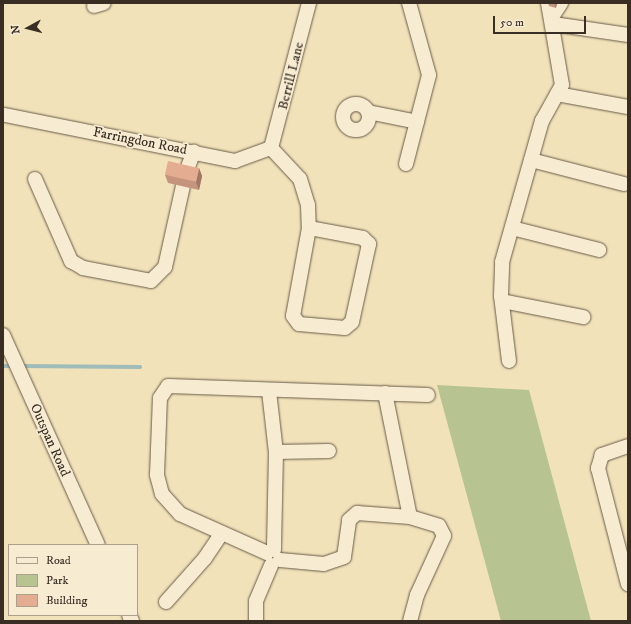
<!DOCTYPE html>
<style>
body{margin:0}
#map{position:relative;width:631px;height:624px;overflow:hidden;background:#f2e2b9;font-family:"IM FELL DW Pica",serif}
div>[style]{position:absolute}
.green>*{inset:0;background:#b7c492}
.stream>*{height:3.5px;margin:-1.75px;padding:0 1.75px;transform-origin:1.75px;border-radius:1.75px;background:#9fbcb9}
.roads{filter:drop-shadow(0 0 1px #685b49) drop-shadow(0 0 1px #685b49)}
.minor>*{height:14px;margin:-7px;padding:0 7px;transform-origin:7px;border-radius:7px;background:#f7ecd2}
.minor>.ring{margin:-7px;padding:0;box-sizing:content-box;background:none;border:14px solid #f7ecd2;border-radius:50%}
.wall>*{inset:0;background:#c4947d}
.shaded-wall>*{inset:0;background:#a07866}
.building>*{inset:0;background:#e4ac91;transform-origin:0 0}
span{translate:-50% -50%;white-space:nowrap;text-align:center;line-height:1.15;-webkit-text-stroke:3.5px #f7ecd2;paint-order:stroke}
.street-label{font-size:14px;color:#3a2e24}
.frame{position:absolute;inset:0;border:4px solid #3a2e24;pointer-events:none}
.legend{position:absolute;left:8px;top:544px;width:130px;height:72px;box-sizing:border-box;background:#f7ecd2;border:1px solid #aba08c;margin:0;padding:5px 7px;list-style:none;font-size:12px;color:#3a2e24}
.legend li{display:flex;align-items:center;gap:8px;height:20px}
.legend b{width:20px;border:1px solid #aba08c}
.north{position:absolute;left:8px;top:8px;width:40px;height:40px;-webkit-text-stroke:3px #f7ecd2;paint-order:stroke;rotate:263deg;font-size:11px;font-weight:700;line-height:16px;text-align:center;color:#3a2e24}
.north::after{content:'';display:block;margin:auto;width:14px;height:18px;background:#3a2e24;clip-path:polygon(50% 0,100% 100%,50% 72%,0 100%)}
.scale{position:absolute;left:493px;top:16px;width:93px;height:18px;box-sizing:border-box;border:2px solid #3a2e24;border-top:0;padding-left:5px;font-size:12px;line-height:14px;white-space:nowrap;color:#3a2e24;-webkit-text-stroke:3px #f7ecd2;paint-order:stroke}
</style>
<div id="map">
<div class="green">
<i style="clip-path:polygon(437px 385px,529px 390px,591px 621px,501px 621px)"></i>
</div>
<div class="stream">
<i style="left:3px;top:366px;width:10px"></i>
<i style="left:21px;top:366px;width:119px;rotate:0.5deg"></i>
</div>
<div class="roads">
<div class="minor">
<i style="left:94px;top:6px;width:10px;rotate:-17deg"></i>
<i style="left:552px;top:17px;width:17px;rotate:-57deg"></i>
<i style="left:553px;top:24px;width:76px;rotate:8.3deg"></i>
<i style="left:557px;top:94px;width:72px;rotate:10.4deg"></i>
<i class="ring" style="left:343px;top:104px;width:12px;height:12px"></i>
<i style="left:368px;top:112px;width:50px;rotate:11.5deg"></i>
<i style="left:5px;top:115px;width:235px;rotate:11.3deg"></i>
<i style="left:235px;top:161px;width:38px;rotate:-20deg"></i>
<i style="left:271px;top:148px;width:42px;rotate:46.9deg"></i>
<i style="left:300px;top:179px;width:27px;rotate:73deg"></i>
<i style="left:308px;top:205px;width:23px;rotate:88deg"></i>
<i style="left:309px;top:228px;width:89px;rotate:100.3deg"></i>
<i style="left:293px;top:316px;width:10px;rotate:53deg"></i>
<i style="left:299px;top:324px;width:46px;rotate:5deg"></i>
<i style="left:345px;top:328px;width:9px;rotate:-41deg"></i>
<i style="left:352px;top:322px;width:80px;rotate:-77.7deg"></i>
<i style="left:369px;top:244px;width:8px;rotate:-135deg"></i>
<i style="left:363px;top:238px;width:55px;rotate:-169.5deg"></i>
<i style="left:271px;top:148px;width:150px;rotate:-75.3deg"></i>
<i style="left:531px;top:160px;width:96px;rotate:14.5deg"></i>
<i style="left:406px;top:164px;width:92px;rotate:-75.5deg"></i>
<i style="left:429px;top:75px;width:75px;rotate:-105.5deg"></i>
<i style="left:186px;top:172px;width:22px;rotate:-69deg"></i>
<i style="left:35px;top:179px;width:90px;rotate:66.3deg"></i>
<i style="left:71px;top:261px;width:14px;rotate:30deg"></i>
<i style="left:83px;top:268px;width:69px;rotate:10.8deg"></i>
<i style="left:151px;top:281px;width:20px;rotate:-45deg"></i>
<i style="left:165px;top:267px;width:83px;rotate:-77.5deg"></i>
<i style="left:512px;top:228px;width:90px;rotate:14.2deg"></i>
<i style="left:502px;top:301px;width:83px;rotate:11.2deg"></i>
<i style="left:3px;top:335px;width:230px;rotate:65.7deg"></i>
<i style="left:509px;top:361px;width:65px;rotate:-97deg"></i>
<i style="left:501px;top:296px;width:34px;rotate:-88deg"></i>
<i style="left:502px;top:262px;width:147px;rotate:-74.2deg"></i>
<i style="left:542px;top:121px;width:41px;rotate:-60.9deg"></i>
<i style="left:562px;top:85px;width:83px;rotate:-99.7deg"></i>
<i style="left:269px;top:391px;width:61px;rotate:83.5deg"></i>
<i style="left:276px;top:452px;width:98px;rotate:91.2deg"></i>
<i style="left:385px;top:393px;width:126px;rotate:78.6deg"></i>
<i style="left:410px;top:517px;width:30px;rotate:17deg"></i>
<i style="left:439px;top:526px;width:11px;rotate:63deg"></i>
<i style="left:444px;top:536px;width:65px;rotate:114.6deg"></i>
<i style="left:417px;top:595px;width:27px;rotate:105deg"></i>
<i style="left:628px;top:446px;width:28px;rotate:161deg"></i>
<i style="left:602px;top:455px;width:14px;rotate:107deg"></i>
<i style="left:598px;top:468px;width:120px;rotate:75.5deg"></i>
<i style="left:276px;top:452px;width:53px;rotate:-1.1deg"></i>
<i style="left:267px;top:553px;width:95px;rotate:-155.9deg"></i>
<i style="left:180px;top:514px;width:27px;rotate:-132deg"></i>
<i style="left:162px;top:494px;width:20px;rotate:-105deg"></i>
<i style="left:157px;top:475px;width:77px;rotate:-87.8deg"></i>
<i style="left:160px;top:398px;width:14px;rotate:-56deg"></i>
<i style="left:168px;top:386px;width:260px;rotate:2deg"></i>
<i style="left:280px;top:560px;width:44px;rotate:5.2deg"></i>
<i style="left:324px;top:564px;width:21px;rotate:-19deg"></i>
<i style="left:344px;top:557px;width:37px;rotate:-82deg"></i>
<i style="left:349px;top:520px;width:11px;rotate:-41deg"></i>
<i style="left:357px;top:513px;width:53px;rotate:4.3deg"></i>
<i style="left:166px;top:602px;width:59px;rotate:-48.4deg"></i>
<i style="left:205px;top:558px;width:30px;rotate:-56deg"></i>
<i style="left:129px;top:615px;width:7px;rotate:63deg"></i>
<i style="left:256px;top:621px;width:20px;rotate:-90deg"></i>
<i style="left:256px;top:601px;width:39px;rotate:-67deg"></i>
</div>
</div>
<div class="wall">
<i style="clip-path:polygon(548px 3px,557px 3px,556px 8px,549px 6px)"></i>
<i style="clip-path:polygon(199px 168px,202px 176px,199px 190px,168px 183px,165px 175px)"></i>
</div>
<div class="shaded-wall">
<i style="clip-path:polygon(555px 3px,557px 3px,556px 8px,555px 4px)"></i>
<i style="clip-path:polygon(199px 168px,202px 176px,199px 190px,196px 182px)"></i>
</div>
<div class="building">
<i style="left:168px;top:161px;width:32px;height:14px;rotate:13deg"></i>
</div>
<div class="street-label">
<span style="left:291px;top:76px;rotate:-76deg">Berrill Lane</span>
<span style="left:140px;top:141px;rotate:11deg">Farringdon Road</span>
<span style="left:50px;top:440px;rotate:66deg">Outspan Road</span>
</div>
<div class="frame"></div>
<ul class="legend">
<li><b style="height:5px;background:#f7ecd2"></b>Road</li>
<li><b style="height:11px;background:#b7c492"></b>Park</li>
<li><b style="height:11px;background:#e4ac91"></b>Building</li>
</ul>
<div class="north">N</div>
<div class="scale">50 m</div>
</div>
